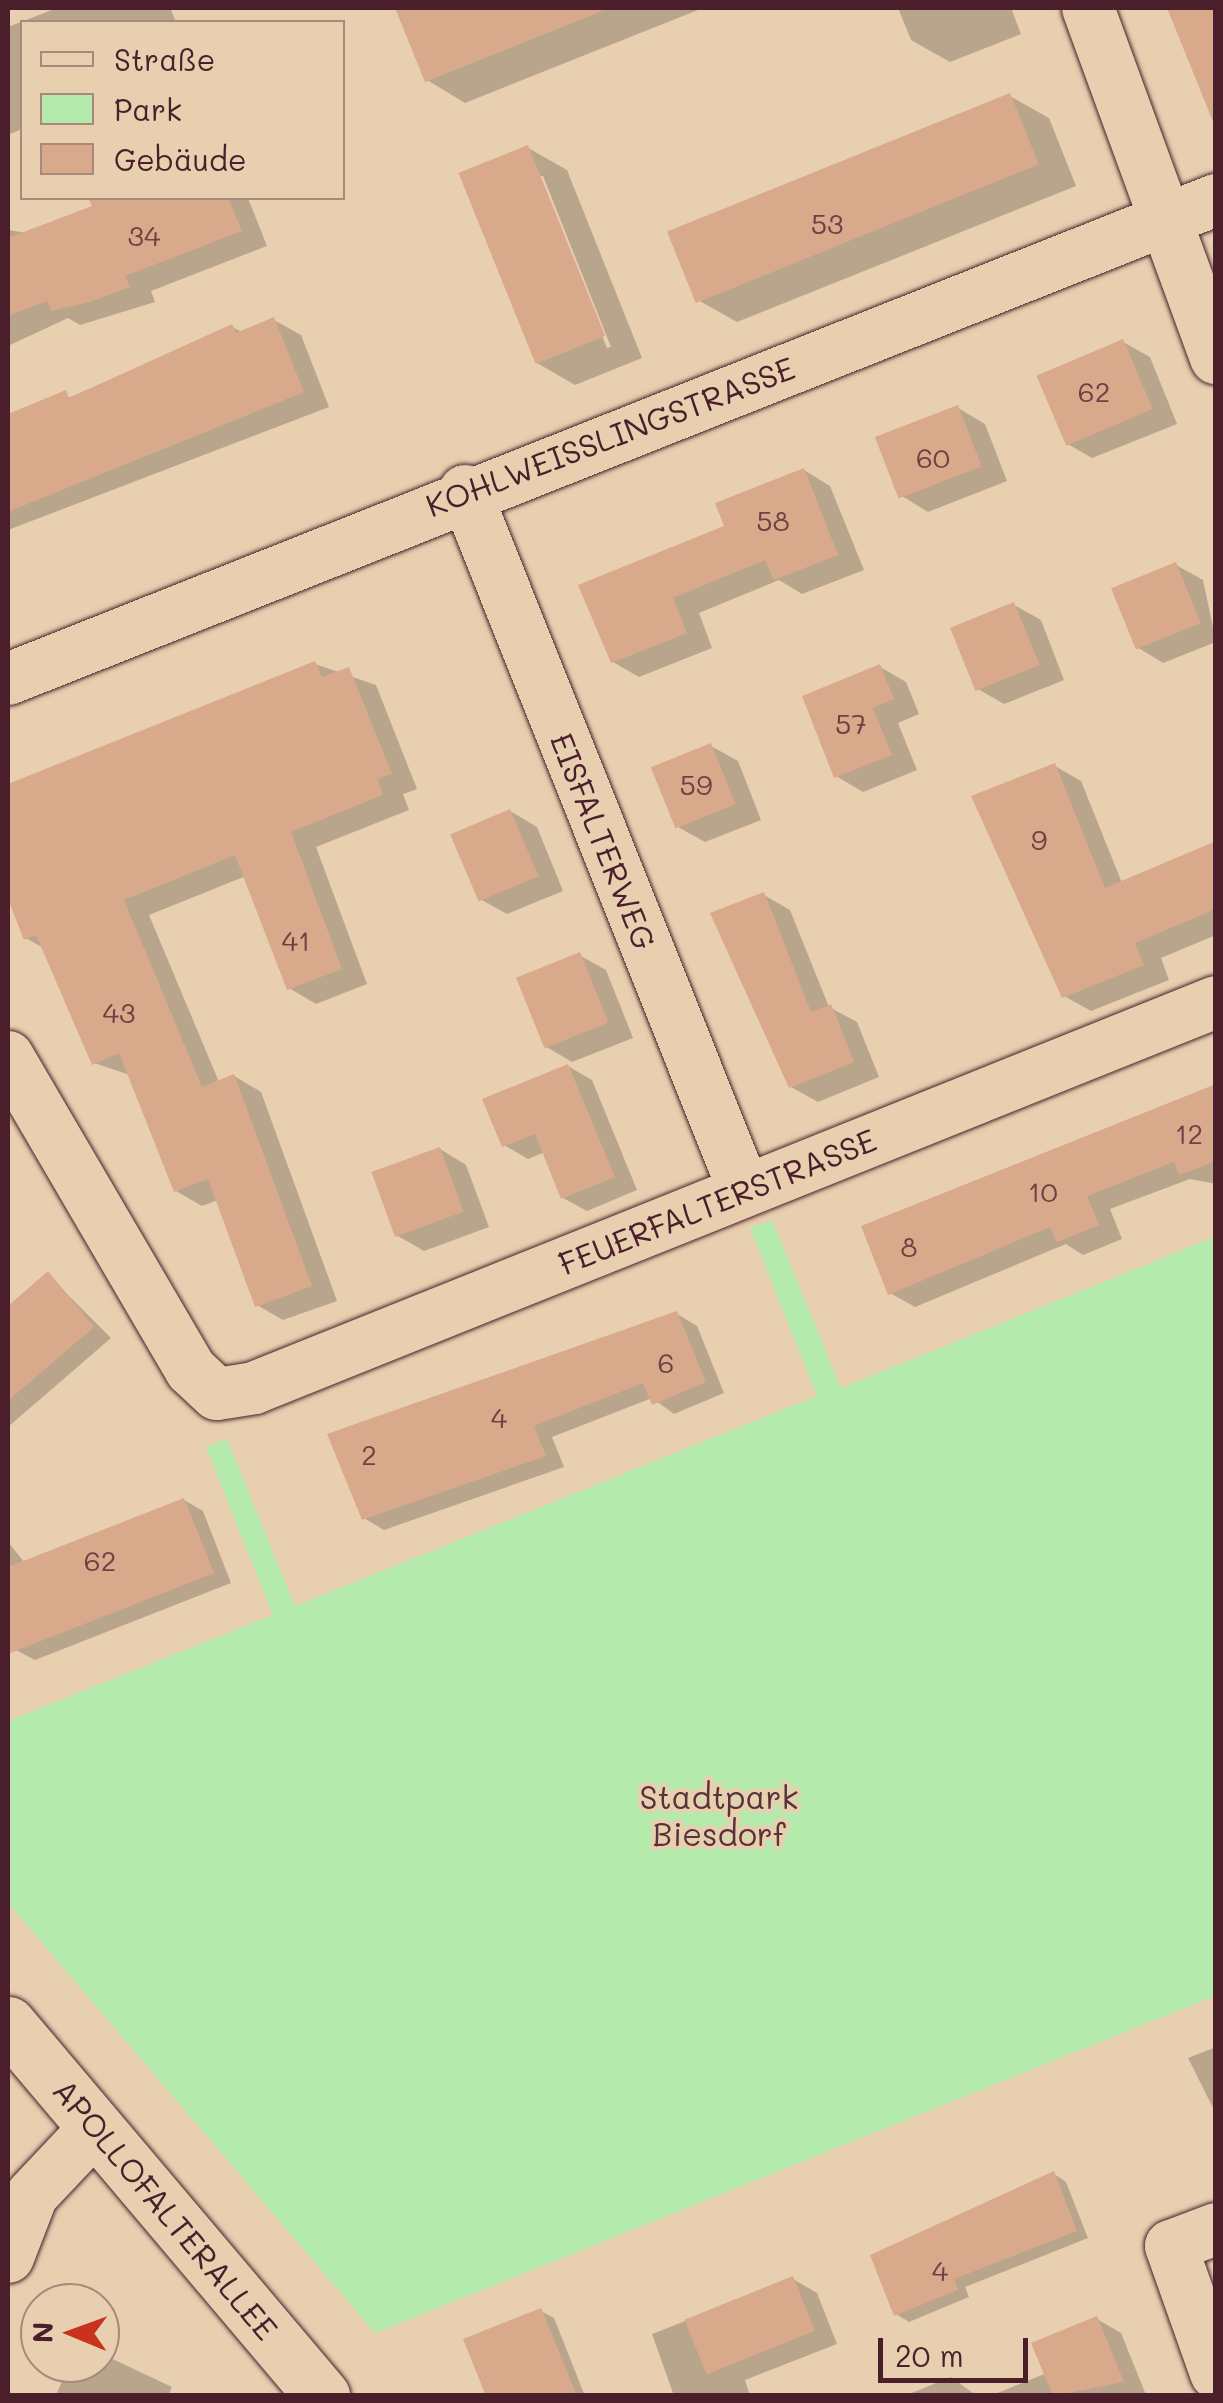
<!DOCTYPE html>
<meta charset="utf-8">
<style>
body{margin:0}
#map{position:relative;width:1223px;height:2403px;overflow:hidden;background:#e8cfb0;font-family:Mali,sans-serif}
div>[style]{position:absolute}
.green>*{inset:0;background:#b4eaac}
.shadow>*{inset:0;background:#0003}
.building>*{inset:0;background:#d9a98b;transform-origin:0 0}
.roads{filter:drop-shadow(0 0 2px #4a1f2b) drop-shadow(0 0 2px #4a1f2b)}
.minor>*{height:52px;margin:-26px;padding:0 26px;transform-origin:26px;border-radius:26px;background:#e8cfb0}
.tertiary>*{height:55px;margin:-27.5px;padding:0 27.5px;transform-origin:27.5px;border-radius:27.5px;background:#e8cfb0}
span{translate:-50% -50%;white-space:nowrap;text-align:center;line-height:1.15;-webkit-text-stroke:8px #e8cfb0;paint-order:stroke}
.number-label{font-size:28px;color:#6e4243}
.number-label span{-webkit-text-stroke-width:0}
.street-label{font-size:32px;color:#4a1f2b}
.park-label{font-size:32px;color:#553338}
.frame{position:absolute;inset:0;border:10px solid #4a1f2b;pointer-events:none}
.legend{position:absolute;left:20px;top:20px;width:325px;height:180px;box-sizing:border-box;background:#e8cfb0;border:2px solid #a9897b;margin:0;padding:12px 18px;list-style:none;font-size:30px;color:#4a1f2b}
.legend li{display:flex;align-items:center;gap:20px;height:50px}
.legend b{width:50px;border:2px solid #a9897b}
.north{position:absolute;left:20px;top:2283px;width:100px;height:100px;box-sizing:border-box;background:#e8cfb0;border:2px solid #a9897b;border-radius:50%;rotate:271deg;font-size:28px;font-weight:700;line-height:40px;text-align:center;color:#4a1f2b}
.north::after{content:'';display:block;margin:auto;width:35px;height:45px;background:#c8321e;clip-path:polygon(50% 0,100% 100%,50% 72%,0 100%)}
.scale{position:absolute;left:878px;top:2338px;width:150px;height:45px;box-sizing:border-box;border:5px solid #4a1f2b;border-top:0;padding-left:12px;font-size:30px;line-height:35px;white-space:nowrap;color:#4a1f2b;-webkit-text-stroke:8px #e8cfb0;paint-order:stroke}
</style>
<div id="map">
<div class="green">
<i style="clip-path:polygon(772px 1220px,841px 1388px,1215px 1237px,1215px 1996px,375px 2333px,8px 1903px,8px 1721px,273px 1615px,206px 1447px,227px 1439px,295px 1606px,817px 1396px,750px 1228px)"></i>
</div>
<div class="shadow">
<i style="clip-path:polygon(57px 8px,170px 8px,176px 22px,22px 22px,22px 129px,8px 135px,8px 27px)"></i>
<i style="clip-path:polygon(420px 8px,703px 8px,465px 103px,427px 80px,401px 15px)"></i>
<i style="clip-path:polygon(898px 8px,1011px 8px,1021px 34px,950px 62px,911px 40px)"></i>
<i style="clip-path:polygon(1010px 96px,1049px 118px,1076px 186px,737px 322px,698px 300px)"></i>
<i style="clip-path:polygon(evenodd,528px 148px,567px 170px,642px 358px,575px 385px,537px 363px,528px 148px,538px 176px,543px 176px,611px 347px,607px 348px,538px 176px)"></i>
<i style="clip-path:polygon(98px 198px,248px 198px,267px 246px,151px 291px,155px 302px,80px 325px,68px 318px,8px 346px,8px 230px,28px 233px,101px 205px)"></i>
<i style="clip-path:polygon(274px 320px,301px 335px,329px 407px,8px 530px,8px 424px,232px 327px,242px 332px)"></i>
<i style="clip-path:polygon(1123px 342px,1150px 357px,1177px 424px,1092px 458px,1066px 443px)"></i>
<i style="clip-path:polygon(958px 408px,985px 424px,1007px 481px,928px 512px,902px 496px)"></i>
<i style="clip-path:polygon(804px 470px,830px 486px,864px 570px,802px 594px,779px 580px,699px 613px,712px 648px,639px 677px,613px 662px,728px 527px)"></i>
<i style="clip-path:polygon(1176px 565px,1203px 580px,1216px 642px,1163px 663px,1137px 647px)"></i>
<i style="clip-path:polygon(1014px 605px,1041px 620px,1064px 680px,1004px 704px,978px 689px)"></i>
<i style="clip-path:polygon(315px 664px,376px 685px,417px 789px,403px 794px,409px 810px,316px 847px,367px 984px,316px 1004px,289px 988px,246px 876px,149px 915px,219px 1082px,234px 1076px,261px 1092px,337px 1301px,283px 1320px,257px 1305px,218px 1200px,202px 1206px,176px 1191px,130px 1075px,94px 1063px,45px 949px,26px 938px,8px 887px,8px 790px)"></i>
<i style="clip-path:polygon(880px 667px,906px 682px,919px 714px,898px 723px,917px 770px,863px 792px,836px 776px)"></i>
<i style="clip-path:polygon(711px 746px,738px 761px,761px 820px,705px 842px,678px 827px)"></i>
<i style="clip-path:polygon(1055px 766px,1081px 781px,1122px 883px,1216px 844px,1216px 935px,1161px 958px,1169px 980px,1091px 1011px,1064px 996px)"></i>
<i style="clip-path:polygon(510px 811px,537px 827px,563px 891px,507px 914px,480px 899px)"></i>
<i style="clip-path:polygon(764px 895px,790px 910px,829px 1007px,857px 1022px,879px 1077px,818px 1102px,791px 1087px)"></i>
<i style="clip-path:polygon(579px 955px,606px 970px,633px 1038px,572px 1062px,545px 1046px)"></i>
<i style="clip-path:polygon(568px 1066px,592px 1080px,637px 1190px,587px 1211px,563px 1198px,545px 1152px,528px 1159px,504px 1145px)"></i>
<i style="clip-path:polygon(1216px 1087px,1216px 1184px,1190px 1179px,1110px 1209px,1122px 1239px,1083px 1255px,1066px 1244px,915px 1307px,890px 1293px)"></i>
<i style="clip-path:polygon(440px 1149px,466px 1165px,489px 1227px,424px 1251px,398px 1236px)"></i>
<i style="clip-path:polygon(48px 1275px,111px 1338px,8px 1427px,8px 1309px)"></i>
<i style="clip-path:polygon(677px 1314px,697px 1326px,724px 1393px,674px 1414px,652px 1398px,552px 1437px,564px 1467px,384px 1530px,364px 1518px)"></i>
<i style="clip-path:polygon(184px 1500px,203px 1511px,231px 1583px,35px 1660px,16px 1650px,8px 1542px,25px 1563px)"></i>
<i style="clip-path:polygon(1216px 2047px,1216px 2114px,1188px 2058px)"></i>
<i style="clip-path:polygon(1054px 2174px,1066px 2182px,1088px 2238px,965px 2287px,969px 2297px,909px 2322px,896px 2314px)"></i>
<i style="clip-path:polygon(793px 2279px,817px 2293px,837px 2344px,745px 2380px,750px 2396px,674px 2396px,652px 2334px)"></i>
<i style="clip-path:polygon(541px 2311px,554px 2318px,585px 2396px,489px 2396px)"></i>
<i style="clip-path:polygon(1097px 2319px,1121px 2333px,1146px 2395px,990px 2396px,1047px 2373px)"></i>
<i style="clip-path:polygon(100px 2353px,172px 2387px,168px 2396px,56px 2396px,69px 2363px,100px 2363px)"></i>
<i style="clip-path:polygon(951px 2377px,977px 2396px,904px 2396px)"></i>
</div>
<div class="building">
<i style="clip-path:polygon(395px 8px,606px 8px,607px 9px,425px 82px)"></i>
<i style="clip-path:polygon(1167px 8px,1216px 8px,1216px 124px,1214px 124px)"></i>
<i style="left:1010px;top:93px;width:77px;height:370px;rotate:68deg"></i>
<i style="left:528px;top:145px;width:206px;height:75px;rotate:68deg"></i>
<i style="clip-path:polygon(88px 198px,228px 198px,242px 231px,125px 276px,130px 287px,90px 302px,51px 311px,47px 301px,8px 316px,8px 238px,92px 206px)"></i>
<i style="clip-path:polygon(274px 317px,304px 392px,8px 512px,8px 414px,66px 390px,69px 398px,232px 324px,236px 333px)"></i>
<i style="left:1123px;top:339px;width:76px;height:94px;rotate:67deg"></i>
<i style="left:958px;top:405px;width:66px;height:89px;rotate:69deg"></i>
<i style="clip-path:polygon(804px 468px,838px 555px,774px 580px,765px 560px,673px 598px,687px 633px,611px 663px,578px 585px,724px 526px,715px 503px)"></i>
<i style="left:1176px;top:562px;width:66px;height:70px;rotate:68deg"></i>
<i style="left:1014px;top:602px;width:68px;height:69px;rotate:68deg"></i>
<i style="clip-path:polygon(315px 661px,322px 677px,349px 667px,392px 774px,378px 779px,383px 795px,291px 832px,342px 969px,287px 990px,235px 855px,124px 900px,202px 1087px,234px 1074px,312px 1286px,255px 1307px,208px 1179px,174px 1192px,119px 1053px,92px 1065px,36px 935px,24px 940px,8px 899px,8px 784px)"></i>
<i style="clip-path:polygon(880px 664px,894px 699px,873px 708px,892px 755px,834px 778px,802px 696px)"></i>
<i style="left:711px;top:743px;width:66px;height:65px;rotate:68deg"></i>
<i style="clip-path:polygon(1055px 763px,1105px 888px,1216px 841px,1216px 909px,1135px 943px,1144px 965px,1062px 998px,971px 796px)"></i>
<i style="left:510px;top:809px;width:73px;height:65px;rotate:67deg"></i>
<i style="clip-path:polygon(764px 892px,811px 1012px,831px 1004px,854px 1062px,789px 1088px,710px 913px)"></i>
<i style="left:580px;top:952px;width:76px;height:69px;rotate:68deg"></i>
<i style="clip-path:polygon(568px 1064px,615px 1177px,561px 1199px,535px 1134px,502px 1147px,482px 1099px)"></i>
<i style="clip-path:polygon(1216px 1084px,1216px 1161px,1179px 1175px,1174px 1162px,1087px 1196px,1099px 1225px,1057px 1242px,1050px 1227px,888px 1295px,861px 1226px)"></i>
<i style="left:440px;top:1147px;width:69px;height:73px;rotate:70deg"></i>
<i style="clip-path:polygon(48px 1271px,94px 1327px,8px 1401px,8px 1306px)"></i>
<i style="clip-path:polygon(677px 1311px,706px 1382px,652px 1405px,643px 1383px,534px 1426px,546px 1456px,362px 1520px,327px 1434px)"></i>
<i style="clip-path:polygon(184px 1498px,214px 1573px,8px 1654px,8px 1567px)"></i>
<i style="clip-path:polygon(1054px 2171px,1077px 2231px,954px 2279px,958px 2290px,894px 2316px,870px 2255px)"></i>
<i style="left:793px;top:2276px;width:59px;height:117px;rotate:68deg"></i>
<i style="clip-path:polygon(541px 2308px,577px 2396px,486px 2396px,463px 2339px)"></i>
<i style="clip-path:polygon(1097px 2316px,1124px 2382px,1053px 2396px,1031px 2343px)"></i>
</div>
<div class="roads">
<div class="minor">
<i style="left:1088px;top:8px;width:373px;rotate:69.9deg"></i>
<i style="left:465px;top:491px;width:753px;rotate:68.24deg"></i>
<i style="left:8px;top:679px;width:1300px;rotate:-21.63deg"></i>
<i style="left:8px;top:1057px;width:363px;rotate:59.7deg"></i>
<i style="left:191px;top:1370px;width:35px;rotate:43deg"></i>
<i style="left:217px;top:1394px;width:37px;rotate:-9deg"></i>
<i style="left:254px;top:1388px;width:1037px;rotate:-21.86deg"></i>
<i style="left:1216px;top:2229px;width:48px;rotate:159.3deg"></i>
<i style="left:1171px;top:2246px;width:135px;rotate:70.5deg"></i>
<i style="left:8px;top:2257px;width:66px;rotate:-68.8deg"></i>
<i style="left:32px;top:2195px;width:93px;rotate:-46.7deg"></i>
</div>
<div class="tertiary">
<i style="left:8px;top:2024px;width:487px;rotate:49.8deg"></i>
</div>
</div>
<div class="number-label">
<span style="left:827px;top:223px">53</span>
<span style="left:144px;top:235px">34</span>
<span style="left:1094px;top:391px">62</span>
<span style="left:933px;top:457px">60</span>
<span style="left:773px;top:520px">58</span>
<span style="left:851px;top:723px">57</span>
<span style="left:696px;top:784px">59</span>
<span style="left:1039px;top:839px">9</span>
<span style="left:296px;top:940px">41</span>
<span style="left:119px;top:1012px">43</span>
<span style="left:1189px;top:1133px">12</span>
<span style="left:1043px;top:1191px">10</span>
<span style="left:909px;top:1246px">8</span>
<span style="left:666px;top:1362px">6</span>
<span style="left:499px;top:1417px">4</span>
<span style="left:369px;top:1454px">2</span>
<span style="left:100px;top:1560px">62</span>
<span style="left:940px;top:2270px">4</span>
</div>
<div class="street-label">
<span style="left:610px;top:436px;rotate:-21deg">KOHLWEISSLINGSTRASSE</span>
<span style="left:604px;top:841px;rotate:68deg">EISFALTERWEG</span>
<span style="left:717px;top:1201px;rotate:-22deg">FEUERFALTERSTRASSE</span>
<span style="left:166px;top:2209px;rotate:50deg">APOLLOFALTERALLEE</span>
</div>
<div class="park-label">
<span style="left:719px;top:1815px">Stadtpark<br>Biesdorf</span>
</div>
<div class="frame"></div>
<ul class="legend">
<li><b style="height:12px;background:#e8cfb0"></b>Straße</li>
<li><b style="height:28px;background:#b4eaac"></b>Park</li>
<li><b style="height:28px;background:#d9a98b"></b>Gebäude</li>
</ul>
<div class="north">N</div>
<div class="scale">20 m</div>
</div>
